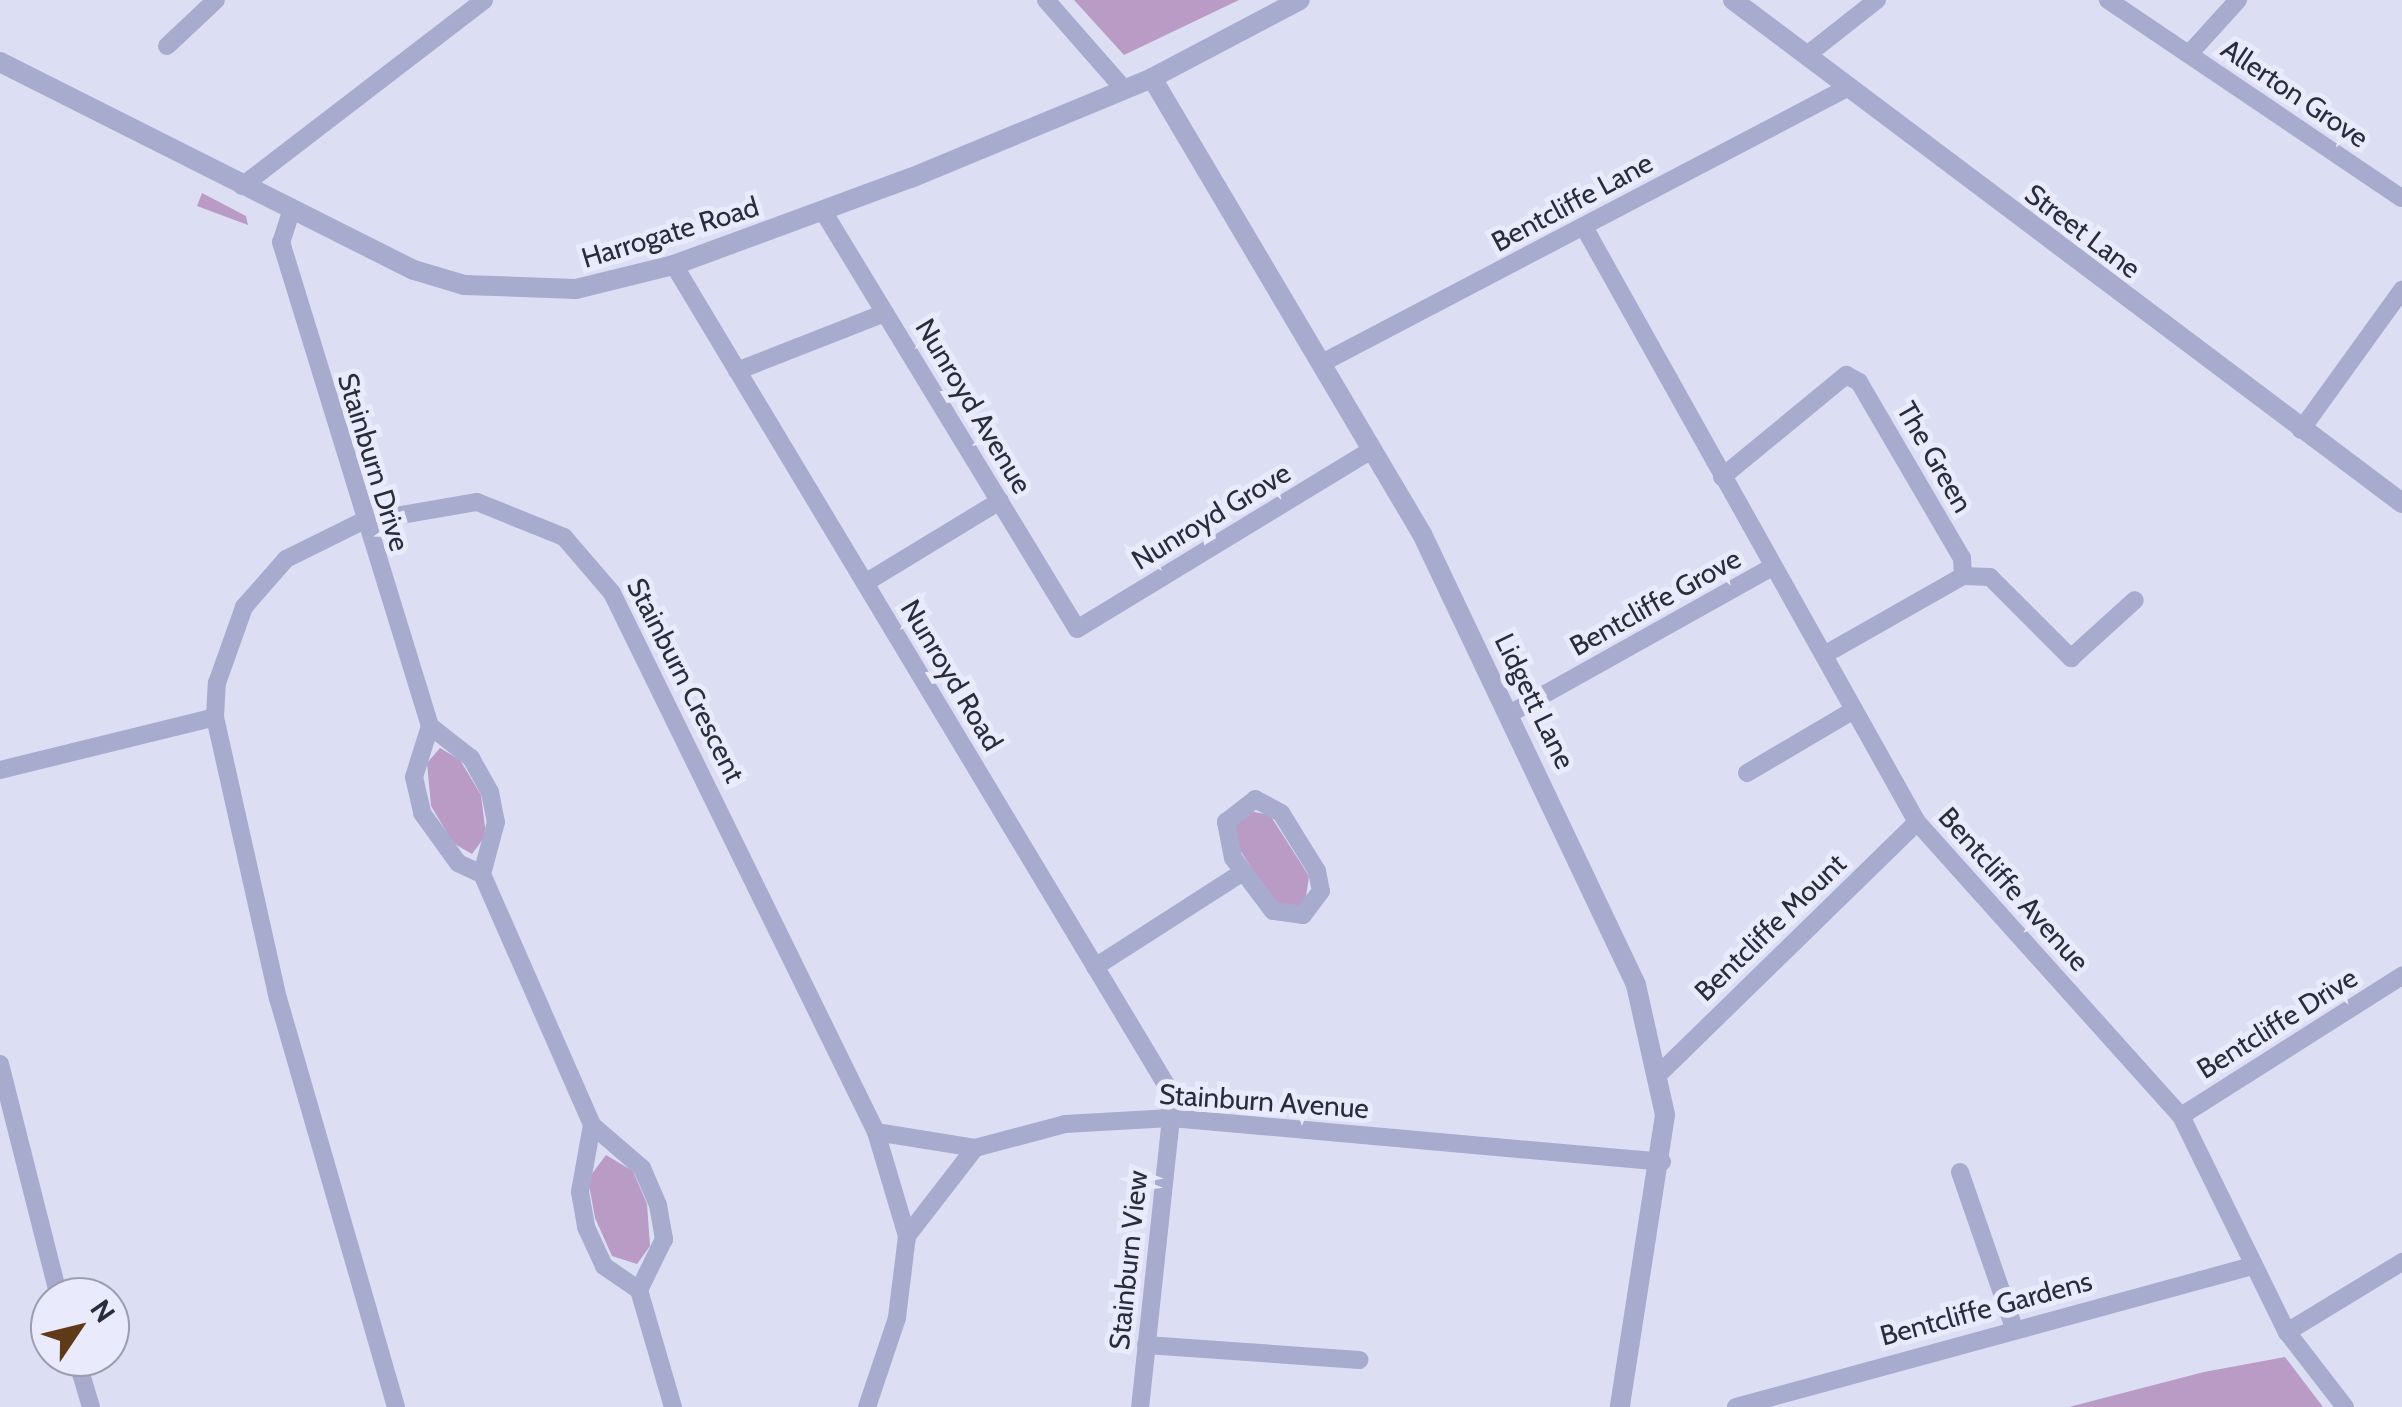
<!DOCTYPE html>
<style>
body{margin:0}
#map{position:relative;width:2402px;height:1407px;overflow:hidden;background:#dcdef4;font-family:Cabin,sans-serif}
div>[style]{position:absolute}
.green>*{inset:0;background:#ba9bc5}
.minor>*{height:18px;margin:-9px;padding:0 9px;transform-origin:9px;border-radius:9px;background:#a7acce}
.tertiary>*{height:20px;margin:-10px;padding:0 10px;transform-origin:10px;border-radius:10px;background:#a7acce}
span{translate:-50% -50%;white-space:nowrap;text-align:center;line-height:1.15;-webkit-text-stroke:10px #e9eafb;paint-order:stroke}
.street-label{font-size:28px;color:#282d3a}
.north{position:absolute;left:30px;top:1277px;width:100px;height:100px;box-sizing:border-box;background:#e9eafb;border:2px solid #9c9eae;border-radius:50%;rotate:55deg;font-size:28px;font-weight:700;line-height:40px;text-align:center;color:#282d3a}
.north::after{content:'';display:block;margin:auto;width:35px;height:45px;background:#5f3a19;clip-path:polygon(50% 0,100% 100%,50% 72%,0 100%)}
</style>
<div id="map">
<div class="green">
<i style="clip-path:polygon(1074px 0,1239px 0,1124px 55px)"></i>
<i style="clip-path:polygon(202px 193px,246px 216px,248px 225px,197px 206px)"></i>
<i style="clip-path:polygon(440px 748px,460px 760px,481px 795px,486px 835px,472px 854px,453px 843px,431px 806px,427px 763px)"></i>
<i style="clip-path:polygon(1249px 811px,1270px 815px,1309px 876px,1305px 904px,1292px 910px,1272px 900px,1238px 847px,1234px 826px)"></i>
<i style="clip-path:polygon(606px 1155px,633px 1171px,647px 1204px,650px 1246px,637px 1264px,612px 1256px,595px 1218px,588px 1179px)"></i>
<i style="clip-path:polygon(2285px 1357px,2323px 1407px,2069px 1407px,2204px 1372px)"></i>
</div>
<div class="minor">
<i style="left:1046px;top:0;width:118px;rotate:48.8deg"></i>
<i style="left:2108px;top:0;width:354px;rotate:34deg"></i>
<i style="left:167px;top:46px;width:67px;rotate:-43.2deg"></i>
<i style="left:2189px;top:54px;width:73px;rotate:-47.8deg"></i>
<i style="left:1807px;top:55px;width:89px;rotate:-38.2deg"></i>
<i style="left:242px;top:186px;width:305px;rotate:-37.5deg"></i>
<i style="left:823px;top:211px;width:489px;rotate:58.7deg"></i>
<i style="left:1077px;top:629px;width:346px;rotate:-31.3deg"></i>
<i style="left:291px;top:212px;width:32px;rotate:108deg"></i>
<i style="left:281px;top:242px;width:506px;rotate:72.89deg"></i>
<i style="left:430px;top:726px;width:52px;rotate:38deg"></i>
<i style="left:471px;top:758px;width:39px;rotate:61deg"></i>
<i style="left:490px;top:792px;width:31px;rotate:79deg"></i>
<i style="left:496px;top:822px;width:54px;rotate:105.1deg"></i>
<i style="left:1584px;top:227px;width:682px;rotate:60.77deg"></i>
<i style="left:1917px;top:822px;width:395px;rotate:48.1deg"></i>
<i style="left:2181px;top:1116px;width:241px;rotate:63.9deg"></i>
<i style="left:2287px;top:1332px;width:95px;rotate:52.3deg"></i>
<i style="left:674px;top:265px;width:958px;rotate:59.02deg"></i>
<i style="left:1167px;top:1086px;width:32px;rotate:83deg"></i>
<i style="left:1171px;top:1118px;width:291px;rotate:96.1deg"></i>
<i style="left:1322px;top:363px;width:593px;rotate:-27.65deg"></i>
<i style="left:737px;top:371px;width:159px;rotate:-21.4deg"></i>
<i style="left:2301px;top:430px;width:173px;rotate:-54.2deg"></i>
<i style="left:1722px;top:477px;width:161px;rotate:-39.4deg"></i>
<i style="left:1846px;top:375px;width:15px;rotate:28deg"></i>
<i style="left:1859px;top:382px;width:204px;rotate:59.7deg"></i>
<i style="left:1962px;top:558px;width:18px;rotate:87deg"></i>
<i style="left:1963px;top:576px;width:160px;rotate:150.4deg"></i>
<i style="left:1963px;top:576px;width:27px;rotate:2deg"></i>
<i style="left:1990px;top:577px;width:115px;rotate:45deg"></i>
<i style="left:2071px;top:658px;width:86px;rotate:-42.2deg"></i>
<i style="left:865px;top:583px;width:158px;rotate:-31.3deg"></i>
<i style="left:1511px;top:713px;width:299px;rotate:-29.2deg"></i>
<i style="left:430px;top:726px;width:53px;rotate:107.4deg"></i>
<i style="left:414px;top:777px;width:37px;rotate:77deg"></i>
<i style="left:422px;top:813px;width:62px;rotate:54.2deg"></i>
<i style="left:458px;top:863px;width:26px;rotate:25deg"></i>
<i style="left:482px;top:874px;width:274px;rotate:66.3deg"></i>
<i style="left:592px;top:1125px;width:66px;rotate:40.7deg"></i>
<i style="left:642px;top:1168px;width:40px;rotate:66.6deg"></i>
<i style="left:658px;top:1205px;width:35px;rotate:80deg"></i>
<i style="left:664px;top:1239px;width:57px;rotate:116.1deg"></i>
<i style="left:0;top:770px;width:221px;rotate:-13.8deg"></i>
<i style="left:1747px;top:773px;width:124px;rotate:-30.5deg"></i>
<i style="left:1255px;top:799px;width:30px;rotate:28deg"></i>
<i style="left:1281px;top:813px;width:68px;rotate:58.2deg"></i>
<i style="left:1317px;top:871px;width:20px;rotate:79deg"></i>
<i style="left:1321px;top:891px;width:30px;rotate:127deg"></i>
<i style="left:1303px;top:915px;width:30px;rotate:-172deg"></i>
<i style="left:1273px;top:911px;width:66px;rotate:-127deg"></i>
<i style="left:1233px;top:858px;width:37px;rotate:-101deg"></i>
<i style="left:1226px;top:822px;width:37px;rotate:-38deg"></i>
<i style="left:1095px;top:967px;width:176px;rotate:-32.7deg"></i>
<i style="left:0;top:1064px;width:240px;rotate:75.8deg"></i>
<i style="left:1661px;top:1072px;width:358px;rotate:-44.3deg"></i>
<i style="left:2181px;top:1116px;width:262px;rotate:-32.4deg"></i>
<i style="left:592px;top:1125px;width:68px;rotate:100.2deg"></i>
<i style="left:580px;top:1192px;width:36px;rotate:80deg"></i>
<i style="left:586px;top:1227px;width:43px;rotate:65.2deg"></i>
<i style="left:604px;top:1266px;width:42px;rotate:34.4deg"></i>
<i style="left:639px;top:1290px;width:122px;rotate:73.8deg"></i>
<i style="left:876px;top:1132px;width:100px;rotate:9.2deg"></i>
<i style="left:1960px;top:1172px;width:165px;rotate:70.9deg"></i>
<i style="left:907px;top:1236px;width:111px;rotate:-52.3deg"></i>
<i style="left:975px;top:1148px;width:93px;rotate:-14.9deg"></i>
<i style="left:1065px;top:1124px;width:106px;rotate:-3.2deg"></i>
<i style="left:1171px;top:1118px;width:493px;rotate:5.1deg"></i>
<i style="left:2287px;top:1332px;width:135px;rotate:-31.3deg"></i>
<i style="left:1146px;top:1345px;width:214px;rotate:4deg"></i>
<i style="left:76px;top:1357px;width:52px;rotate:73.3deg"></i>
<i style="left:396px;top:1407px;width:425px;rotate:-106.1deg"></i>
<i style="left:278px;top:999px;width:289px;rotate:-102.6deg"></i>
<i style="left:215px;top:717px;width:34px;rotate:-87deg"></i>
<i style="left:217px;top:683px;width:81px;rotate:-70.4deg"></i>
<i style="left:244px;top:607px;width:64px;rotate:-48.8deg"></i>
<i style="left:286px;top:559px;width:84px;rotate:-26.3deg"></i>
<i style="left:361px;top:522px;width:118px;rotate:-9.8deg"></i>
<i style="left:477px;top:502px;width:94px;rotate:21.9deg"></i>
<i style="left:564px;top:537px;width:74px;rotate:49.4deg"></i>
<i style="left:612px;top:593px;width:600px;rotate:63.9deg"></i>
<i style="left:876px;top:1132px;width:109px;rotate:73.4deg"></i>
<i style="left:907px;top:1236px;width:83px;rotate:97deg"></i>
<i style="left:897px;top:1318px;width:94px;rotate:108.6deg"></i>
<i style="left:1736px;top:1407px;width:535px;rotate:-15.28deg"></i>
</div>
<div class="tertiary">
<i style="left:1733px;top:0;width:837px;rotate:36.94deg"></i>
<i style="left:0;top:62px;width:463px;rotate:26.7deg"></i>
<i style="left:414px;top:270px;width:52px;rotate:16.7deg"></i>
<i style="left:464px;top:285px;width:112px;rotate:2deg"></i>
<i style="left:576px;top:289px;width:101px;rotate:-13.8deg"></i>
<i style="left:674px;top:265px;width:252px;rotate:-20.2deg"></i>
<i style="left:911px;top:178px;width:261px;rotate:-22.5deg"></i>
<i style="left:1152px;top:78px;width:167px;rotate:-27.8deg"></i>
<i style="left:1152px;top:78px;width:530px;rotate:59.37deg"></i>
<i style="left:1422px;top:534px;width:499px;rotate:64.6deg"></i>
<i style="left:1636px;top:985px;width:133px;rotate:77.4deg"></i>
<i style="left:1665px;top:1115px;width:295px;rotate:98.8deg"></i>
</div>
<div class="street-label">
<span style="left:2295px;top:93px;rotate:34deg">Allerton Grove</span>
<span style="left:1572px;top:202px;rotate:-28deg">Bentcliffe Lane</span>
<span style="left:2083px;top:231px;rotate:37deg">Street Lane</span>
<span style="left:670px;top:232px;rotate:-17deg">Harrogate Road</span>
<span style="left:974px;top:406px;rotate:59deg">Nunroyd Avenue</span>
<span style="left:1935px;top:457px;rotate:60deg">The Green</span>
<span style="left:374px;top:462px;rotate:73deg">Stainburn Drive</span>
<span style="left:1211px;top:516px;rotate:-31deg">Nunroyd Grove</span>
<span style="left:1655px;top:602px;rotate:-29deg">Bentcliffe Grove</span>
<span style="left:952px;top:675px;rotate:59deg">Nunroyd Road</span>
<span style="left:686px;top:680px;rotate:63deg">Stainburn Crescent</span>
<span style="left:1535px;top:701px;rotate:64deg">Lidgett Lane</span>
<span style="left:2014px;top:889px;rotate:48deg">Bentcliffe Avenue</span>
<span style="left:1770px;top:927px;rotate:-44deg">Bentcliffe Mount</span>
<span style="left:2277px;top:1023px;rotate:-32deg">Bentcliffe Drive</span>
<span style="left:1264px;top:1101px;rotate:4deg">Stainburn Avenue</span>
<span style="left:1128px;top:1260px;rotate:-84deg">Stainburn View</span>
<span style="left:1986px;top:1308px;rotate:-15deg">Bentcliffe Gardens</span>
</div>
<div class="north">N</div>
</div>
